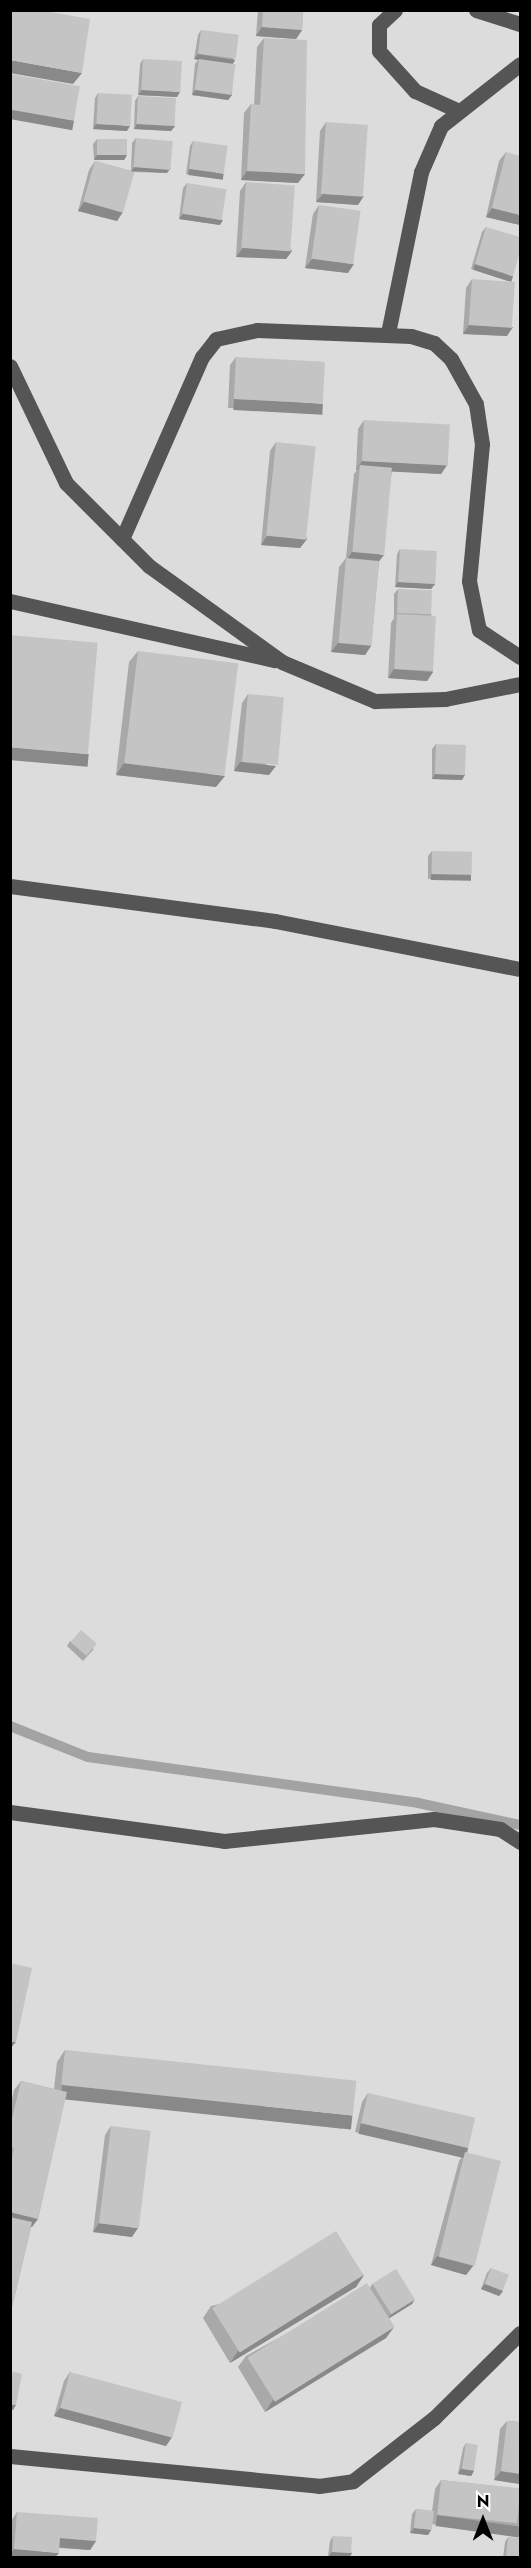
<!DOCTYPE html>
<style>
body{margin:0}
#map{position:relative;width:531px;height:2568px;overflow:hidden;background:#fff;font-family:Jost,sans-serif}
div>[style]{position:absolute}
.green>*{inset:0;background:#dcdcdc;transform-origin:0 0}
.stream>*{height:10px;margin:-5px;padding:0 5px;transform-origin:5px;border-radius:5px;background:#a3a3a3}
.minor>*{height:15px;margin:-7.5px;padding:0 7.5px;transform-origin:7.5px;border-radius:7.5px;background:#555}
.wall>*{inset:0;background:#a9a9a9}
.shaded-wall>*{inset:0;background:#898989;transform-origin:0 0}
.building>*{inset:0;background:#c4c4c4;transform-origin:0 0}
span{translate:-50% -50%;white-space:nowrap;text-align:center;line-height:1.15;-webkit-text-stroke:4.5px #fff;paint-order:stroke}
.frame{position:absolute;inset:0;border:12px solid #000;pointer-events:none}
.north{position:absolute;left:453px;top:2490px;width:60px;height:60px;-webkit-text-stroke:4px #fff;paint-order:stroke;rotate:0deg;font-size:16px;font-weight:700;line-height:24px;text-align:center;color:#000}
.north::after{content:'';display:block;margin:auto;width:21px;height:27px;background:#000;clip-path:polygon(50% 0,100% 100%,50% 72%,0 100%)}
</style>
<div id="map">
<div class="green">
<i style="left:11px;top:11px;width:509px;height:2547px"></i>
</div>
<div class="stream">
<i style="left:10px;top:1726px;width:84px;rotate:21.7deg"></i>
<i style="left:88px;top:1757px;width:333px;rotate:7.9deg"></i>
<i style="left:418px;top:1803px;width:104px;rotate:12.2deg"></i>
</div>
<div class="minor">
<i style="left:395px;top:10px;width:22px;rotate:137deg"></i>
<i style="left:379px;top:25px;width:26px;rotate:90deg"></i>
<i style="left:379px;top:51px;width:54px;rotate:48deg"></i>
<i style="left:415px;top:91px;width:48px;rotate:24.4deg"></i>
<i style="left:476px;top:10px;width:46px;rotate:17.7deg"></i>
<i style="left:388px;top:333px;width:164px;rotate:-78.4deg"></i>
<i style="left:421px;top:172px;width:50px;rotate:-66.5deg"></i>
<i style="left:441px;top:126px;width:100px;rotate:-38.1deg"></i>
<i style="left:10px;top:366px;width:130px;rotate:64.4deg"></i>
<i style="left:66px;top:483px;width:117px;rotate:45deg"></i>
<i style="left:149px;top:566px;width:164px;rotate:35.8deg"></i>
<i style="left:282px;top:662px;width:101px;rotate:22.8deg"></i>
<i style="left:375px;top:701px;width:70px;rotate:-1.6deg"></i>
<i style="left:445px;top:699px;width:76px;rotate:-11.3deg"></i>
<i style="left:122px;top:539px;width:199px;rotate:-66.3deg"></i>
<i style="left:202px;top:357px;width:23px;rotate:-52deg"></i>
<i style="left:216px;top:339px;width:42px;rotate:-12.4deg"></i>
<i style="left:257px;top:330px;width:154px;rotate:2.2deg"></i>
<i style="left:411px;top:336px;width:24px;rotate:17deg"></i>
<i style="left:434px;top:343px;width:23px;rotate:43deg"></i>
<i style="left:451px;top:359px;width:51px;rotate:60.9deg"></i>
<i style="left:476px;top:404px;width:40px;rotate:81.5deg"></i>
<i style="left:482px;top:444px;width:138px;rotate:95.4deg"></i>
<i style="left:469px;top:581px;width:50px;rotate:78.5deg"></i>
<i style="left:479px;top:630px;width:49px;rotate:33.4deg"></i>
<i style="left:10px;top:601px;width:271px;rotate:12.6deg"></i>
<i style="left:10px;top:886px;width:267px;rotate:7.5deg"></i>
<i style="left:275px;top:921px;width:250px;rotate:11.1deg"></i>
<i style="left:10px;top:1812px;width:216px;rotate:7.7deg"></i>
<i style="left:224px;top:1841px;width:211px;rotate:-6deg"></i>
<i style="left:434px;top:1819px;width:67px;rotate:8.6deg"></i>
<i style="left:500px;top:1829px;width:24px;rotate:33deg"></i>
<i style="left:10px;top:2456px;width:310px;rotate:5.5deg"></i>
<i style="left:319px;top:2486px;width:34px;rotate:-8deg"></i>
<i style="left:353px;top:2481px;width:103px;rotate:-37.9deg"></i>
<i style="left:434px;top:2418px;width:121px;rotate:-44.7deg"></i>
</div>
<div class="wall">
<i style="clip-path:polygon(258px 10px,303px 10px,302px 30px,296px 39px,256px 36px)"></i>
<i style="clip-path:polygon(201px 30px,235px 60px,233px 64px,232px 95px,228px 100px,192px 95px,195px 64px,198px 60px,194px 59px,198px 35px)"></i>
<i style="clip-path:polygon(264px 38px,298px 183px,241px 180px,244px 113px,251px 104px,254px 105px,257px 47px)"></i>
<i style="clip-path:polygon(143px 59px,177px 97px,138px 95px,140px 64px)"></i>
<i style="clip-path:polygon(98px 93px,127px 131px,93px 129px,95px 98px)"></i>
<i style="clip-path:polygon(138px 96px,175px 126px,171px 131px,134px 129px,135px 101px)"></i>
<i style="clip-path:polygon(326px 122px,358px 205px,316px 202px,320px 131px)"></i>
<i style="clip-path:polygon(136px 138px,167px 173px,133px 172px,117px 221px,78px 211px,89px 170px,95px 161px,131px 171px,132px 143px)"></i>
<i style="clip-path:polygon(97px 139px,127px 155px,124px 160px,94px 160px,93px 144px)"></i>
<i style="clip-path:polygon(193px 141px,221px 179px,186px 174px,190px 146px)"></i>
<i style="clip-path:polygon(506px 152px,520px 225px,486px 217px,499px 161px)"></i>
<i style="clip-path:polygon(246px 182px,292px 251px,286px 259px,236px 257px,240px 191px)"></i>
<i style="clip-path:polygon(187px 183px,220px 225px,179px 219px,183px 188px)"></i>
<i style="clip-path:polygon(319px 205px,348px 273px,305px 268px,313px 214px)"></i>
<i style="clip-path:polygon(486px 227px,509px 281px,471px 269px,482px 232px)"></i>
<i style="clip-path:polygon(472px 279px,507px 336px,463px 334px,466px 288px)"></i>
<i style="clip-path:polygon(236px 357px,316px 412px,228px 408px,230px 365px)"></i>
<i style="clip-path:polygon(364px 420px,447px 465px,441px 474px,392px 471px,379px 562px,371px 646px,365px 655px,331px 652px,339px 567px,346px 558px,354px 474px,357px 470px,356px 470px,358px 429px)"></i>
<i style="clip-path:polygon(276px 442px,307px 539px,300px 548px,261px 545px,270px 451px)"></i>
<i style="clip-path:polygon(400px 549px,435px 584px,431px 589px,395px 587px,397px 554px)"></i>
<i style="clip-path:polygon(398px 589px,432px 615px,431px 616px,433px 672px,427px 681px,388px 678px,391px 623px,394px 618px,394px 594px)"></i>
<i style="clip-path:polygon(138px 651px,216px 787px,116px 775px,129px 662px)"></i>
<i style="clip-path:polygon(248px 694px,269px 775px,234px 771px,242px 703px)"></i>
<i style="clip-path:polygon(436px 744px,462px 780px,432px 779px,432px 749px)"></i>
<i style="clip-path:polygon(432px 851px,471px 875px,468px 880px,428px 879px,428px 856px)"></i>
<i style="clip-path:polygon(70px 1641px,94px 1649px,83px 1661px,67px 1646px)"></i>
<i style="clip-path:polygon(65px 2050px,344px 2129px,65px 2098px,38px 2219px,31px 2227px,10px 2316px,10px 2108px,14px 2090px,21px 2081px,54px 2089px,57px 2062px)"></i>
<i style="clip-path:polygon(368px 2093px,466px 2152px,473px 2266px,466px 2275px,431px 2265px,459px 2161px,462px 2157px,355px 2132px,362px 2102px)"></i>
<i style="clip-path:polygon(111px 2126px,132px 2237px,93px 2232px,105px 2135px)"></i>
<i style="clip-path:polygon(491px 2268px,503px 2291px,499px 2296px,481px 2289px,487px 2273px)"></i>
<i style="clip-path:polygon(364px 2275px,356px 2287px,230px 2363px,203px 2318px,211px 2306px)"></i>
<i style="clip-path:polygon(372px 2284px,412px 2304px,389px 2318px,394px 2327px,386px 2338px,265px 2412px,238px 2367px,246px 2356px,370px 2288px)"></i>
<i style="clip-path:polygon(70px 2372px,172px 2437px,166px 2446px,54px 2416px,64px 2381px)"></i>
<i style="clip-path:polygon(507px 2421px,520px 2422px,520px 2484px,494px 2480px,500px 2429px)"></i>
<i style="clip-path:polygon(466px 2443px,474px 2471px,471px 2476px,458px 2474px,463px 2448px)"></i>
<i style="clip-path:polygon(441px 2480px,520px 2489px,520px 2536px,432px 2524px,431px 2530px,428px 2535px,410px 2533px,412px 2514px,416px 2509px,432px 2511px,435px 2489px)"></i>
<i style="clip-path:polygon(17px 2512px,96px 2541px,90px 2550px,59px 2548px,10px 2558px,11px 2521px)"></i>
<i style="clip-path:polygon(333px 2536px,352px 2553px,349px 2558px,328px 2557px,330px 2541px)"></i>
<i style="clip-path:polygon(508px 2537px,520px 2558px,503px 2558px,505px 2542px)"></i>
</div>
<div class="shaded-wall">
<i style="clip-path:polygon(262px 27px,302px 30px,296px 39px,256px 36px)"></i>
<i style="clip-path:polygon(198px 54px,235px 60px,232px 65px,194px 59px)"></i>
<i style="clip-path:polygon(10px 60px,82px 73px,73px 84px,10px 73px)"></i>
<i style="clip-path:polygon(142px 90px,180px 92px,177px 97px,138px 95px)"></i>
<i style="clip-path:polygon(195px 90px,232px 95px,228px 100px,192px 95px)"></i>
<i style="left:10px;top:109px;width:65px;height:10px;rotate:10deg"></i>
<i style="clip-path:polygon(96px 124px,130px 126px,127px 131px,93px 129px)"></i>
<i style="clip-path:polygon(137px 124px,175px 126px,171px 131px,134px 129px)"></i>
<i style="clip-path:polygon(97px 155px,127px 155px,124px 160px,94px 160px)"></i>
<i style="clip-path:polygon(135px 167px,171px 168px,167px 173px,131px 171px)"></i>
<i style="left:189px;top:169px;width:35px;height:6px;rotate:8deg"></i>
<i style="clip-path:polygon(247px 171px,305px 174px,298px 183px,241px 180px)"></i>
<i style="clip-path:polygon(323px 194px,364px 196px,358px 205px,316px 202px)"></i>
<i style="clip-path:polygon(84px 202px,123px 212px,117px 221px,78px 211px)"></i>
<i style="clip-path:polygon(492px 208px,520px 215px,520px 225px,486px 217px)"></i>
<i style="clip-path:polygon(183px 214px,223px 220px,220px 225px,179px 219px)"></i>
<i style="clip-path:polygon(243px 248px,292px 251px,286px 259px,236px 257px)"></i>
<i style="clip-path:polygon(312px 259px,354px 264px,348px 273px,305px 268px)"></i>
<i style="left:475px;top:264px;width:40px;height:6px;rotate:18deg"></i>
<i style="clip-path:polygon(469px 325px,513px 327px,507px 336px,463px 334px)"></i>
<i style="left:234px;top:399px;width:89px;height:11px;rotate:3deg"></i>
<i style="clip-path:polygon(362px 461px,447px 465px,441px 474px,360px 470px,360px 465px,357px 470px,356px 470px)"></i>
<i style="clip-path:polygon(267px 536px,307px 539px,300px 548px,261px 545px)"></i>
<i style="clip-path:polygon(352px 552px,384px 555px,377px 564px,346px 561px)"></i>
<i style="clip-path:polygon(398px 582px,435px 584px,431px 589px,395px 587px)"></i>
<i style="clip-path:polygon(338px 643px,371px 646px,365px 655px,331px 652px)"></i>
<i style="clip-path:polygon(394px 669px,433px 672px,427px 681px,388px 678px)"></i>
<i style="left:10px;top:747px;width:79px;height:13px;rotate:5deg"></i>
<i style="clip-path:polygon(240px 762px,276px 766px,269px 775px,234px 771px)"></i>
<i style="clip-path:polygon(124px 763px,225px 776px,216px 787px,116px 775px)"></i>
<i style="clip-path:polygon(435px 774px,465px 775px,462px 780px,432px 779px)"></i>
<i style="left:431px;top:874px;width:40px;height:6px;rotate:1deg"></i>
<i style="clip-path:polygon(10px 2041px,16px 2042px,10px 2049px)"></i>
<i style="left:62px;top:2085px;width:292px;height:14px;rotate:6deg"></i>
<i style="left:361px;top:2123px;width:110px;height:11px;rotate:13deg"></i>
<i style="clip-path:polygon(10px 2212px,38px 2219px,32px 2227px,10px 2223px)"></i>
<i style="clip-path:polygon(99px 2223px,138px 2228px,132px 2237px,93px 2232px)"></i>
<i style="clip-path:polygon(437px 2256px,473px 2266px,466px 2275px,431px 2265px)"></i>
<i style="clip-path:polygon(364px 2275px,356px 2287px,230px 2363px,238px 2351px)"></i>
<i style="clip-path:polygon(485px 2284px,503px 2291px,499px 2296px,481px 2289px)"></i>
<i style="clip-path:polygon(415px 2299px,412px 2304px,388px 2319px,391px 2314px)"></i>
<i style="clip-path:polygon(394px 2327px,386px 2338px,265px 2412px,273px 2400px)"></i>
<i style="clip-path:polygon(10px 2404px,16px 2405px,13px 2410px,10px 2409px)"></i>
<i style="clip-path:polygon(60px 2408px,172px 2437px,166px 2446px,54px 2416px)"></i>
<i style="clip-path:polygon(461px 2469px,474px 2471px,471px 2476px,458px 2474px)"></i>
<i style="clip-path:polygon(501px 2471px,520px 2474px,520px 2484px,494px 2480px)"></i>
<i style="left:437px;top:2515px;width:84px;height:11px;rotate:8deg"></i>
<i style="clip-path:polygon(414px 2528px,431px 2530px,428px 2535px,410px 2533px)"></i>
<i style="clip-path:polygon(60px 2538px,96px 2541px,90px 2550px,54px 2547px)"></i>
<i style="clip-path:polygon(14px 2549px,59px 2553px,55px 2558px,10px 2558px,10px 2554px)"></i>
<i style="clip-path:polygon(332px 2552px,352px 2553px,349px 2558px,328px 2557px)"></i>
</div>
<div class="building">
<i style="clip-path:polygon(10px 10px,39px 10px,90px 19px,82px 73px,10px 60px)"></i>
<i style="clip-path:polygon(263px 10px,303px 10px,302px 30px,262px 27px)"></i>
<i style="left:201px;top:30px;width:38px;height:24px;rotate:7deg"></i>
<i style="clip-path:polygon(264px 38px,307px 40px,305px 174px,247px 171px,251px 104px,260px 105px)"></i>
<i style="left:143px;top:59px;width:39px;height:31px;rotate:3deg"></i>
<i style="left:199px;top:59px;width:37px;height:31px;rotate:8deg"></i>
<i style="left:10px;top:74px;width:71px;height:35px;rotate:10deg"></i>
<i style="left:98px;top:93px;width:34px;height:31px;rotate:3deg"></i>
<i style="left:138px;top:96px;width:38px;height:28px;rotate:3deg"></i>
<i style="left:326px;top:122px;width:42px;height:72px;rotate:4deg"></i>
<i style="left:136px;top:138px;width:37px;height:29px;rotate:5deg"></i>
<i style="left:97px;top:139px;width:30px;height:16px"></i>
<i style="left:193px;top:141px;width:35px;height:28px;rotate:8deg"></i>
<i style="clip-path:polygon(506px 152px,520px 156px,520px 215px,492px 208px)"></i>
<i style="left:95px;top:161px;width:41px;height:42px;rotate:16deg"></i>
<i style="left:246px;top:182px;width:49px;height:66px;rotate:4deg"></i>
<i style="left:187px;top:183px;width:40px;height:31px;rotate:9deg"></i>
<i style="left:319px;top:205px;width:42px;height:54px;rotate:8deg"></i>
<i style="clip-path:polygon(486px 227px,520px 237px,520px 251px,513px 276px,475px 264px)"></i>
<i style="left:472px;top:279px;width:43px;height:46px;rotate:4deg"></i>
<i style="left:236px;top:357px;width:89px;height:42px;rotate:3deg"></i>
<i style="left:364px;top:420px;width:86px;height:41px;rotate:3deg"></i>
<i style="left:276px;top:442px;width:40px;height:94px;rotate:6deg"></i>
<i style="left:360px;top:465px;width:32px;height:87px;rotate:5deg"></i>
<i style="left:400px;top:549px;width:37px;height:33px;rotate:3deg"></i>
<i style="left:346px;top:558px;width:33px;height:85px;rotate:5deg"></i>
<i style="left:398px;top:589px;width:34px;height:24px;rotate:2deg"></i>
<i style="left:397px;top:614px;width:39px;height:55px;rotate:3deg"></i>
<i style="left:10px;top:635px;width:88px;height:112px;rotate:5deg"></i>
<i style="left:138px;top:651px;width:101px;height:113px;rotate:7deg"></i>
<i style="left:248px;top:694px;width:36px;height:68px;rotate:5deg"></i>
<i style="left:436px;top:744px;width:30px;height:30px;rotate:2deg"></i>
<i style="left:432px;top:851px;width:40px;height:23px;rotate:1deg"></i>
<i style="left:81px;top:1630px;width:21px;height:16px;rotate:41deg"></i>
<i style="clip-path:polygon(10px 1963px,32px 1968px,16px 2042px,10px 2041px)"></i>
<i style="left:65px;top:2050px;width:293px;height:35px;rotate:6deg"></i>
<i style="clip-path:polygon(21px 2081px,67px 2092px,38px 2219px,10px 2212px,10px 2165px,14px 2148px,10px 2147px,10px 2127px)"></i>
<i style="left:368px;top:2093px;width:110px;height:31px;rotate:13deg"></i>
<i style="left:111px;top:2126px;width:40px;height:98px;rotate:7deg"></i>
<i style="left:465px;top:2152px;width:37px;height:108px;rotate:14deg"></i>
<i style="clip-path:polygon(10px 2217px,32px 2222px,10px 2316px)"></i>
<i style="left:336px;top:2231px;width:52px;height:146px;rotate:58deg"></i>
<i style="left:491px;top:2268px;width:19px;height:17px;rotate:21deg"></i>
<i style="left:396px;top:2269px;width:36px;height:28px;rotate:58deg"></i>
<i style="left:367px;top:2283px;width:52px;height:141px;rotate:58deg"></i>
<i style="clip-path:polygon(10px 2371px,22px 2374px,16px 2405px,10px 2404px)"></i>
<i style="left:70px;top:2372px;width:116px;height:37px;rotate:15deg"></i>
<i style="clip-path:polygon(507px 2421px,520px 2422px,520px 2474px,501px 2471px)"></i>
<i style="left:466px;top:2443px;width:12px;height:26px;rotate:9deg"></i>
<i style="left:441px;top:2480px;width:80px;height:35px;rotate:6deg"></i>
<i style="left:416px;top:2509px;width:18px;height:19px;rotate:6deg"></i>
<i style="clip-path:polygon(17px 2512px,98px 2518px,96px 2541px,60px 2538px,59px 2553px,14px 2549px)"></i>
<i style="left:333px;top:2536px;width:19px;height:16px;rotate:3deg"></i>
<i style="clip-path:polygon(508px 2537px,520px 2538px,520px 2558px,506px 2558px)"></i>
</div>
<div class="frame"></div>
<div class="north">N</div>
</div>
